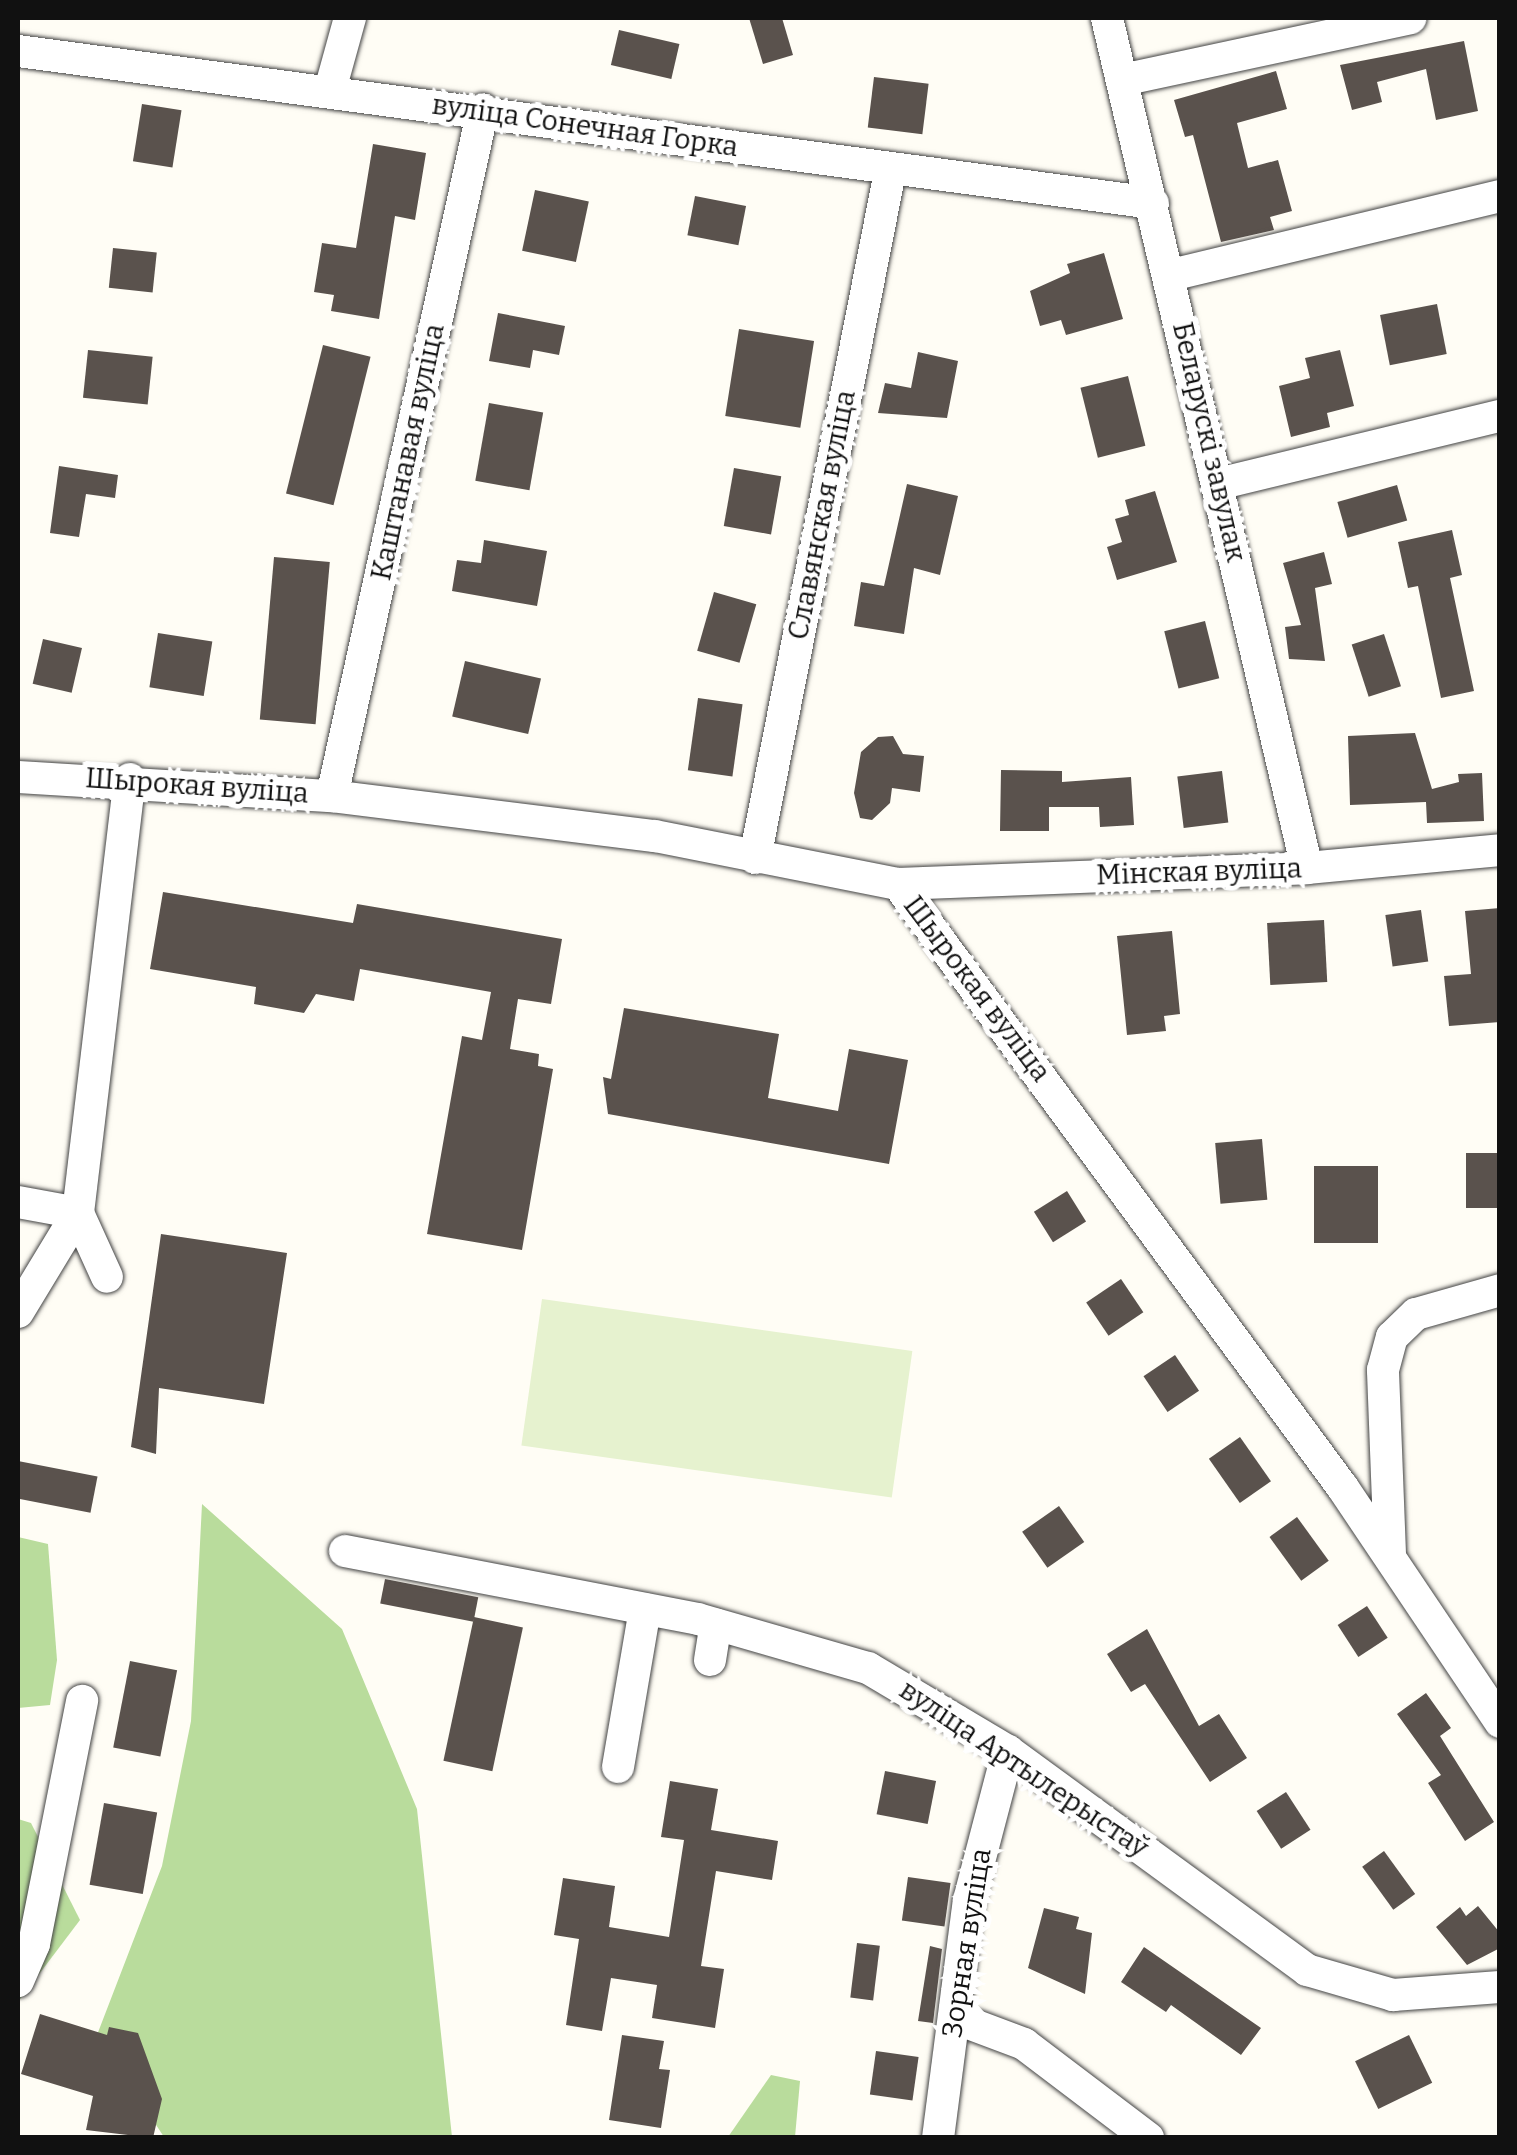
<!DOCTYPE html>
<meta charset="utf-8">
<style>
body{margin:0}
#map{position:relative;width:1517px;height:2155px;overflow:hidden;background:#fffdf5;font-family:Bitter,serif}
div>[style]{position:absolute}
.forest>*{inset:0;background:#b9dc9c}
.pitch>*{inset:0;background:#e6f2cf;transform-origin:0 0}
.building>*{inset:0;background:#5a524d;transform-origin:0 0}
.roads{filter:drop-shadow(0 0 2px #444) drop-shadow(0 0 2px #444)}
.minor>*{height:32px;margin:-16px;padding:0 16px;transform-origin:16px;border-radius:16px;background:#fff}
span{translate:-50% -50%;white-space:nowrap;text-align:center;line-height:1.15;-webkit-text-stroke:10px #fff;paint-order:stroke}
.street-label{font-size:28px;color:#111}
.frame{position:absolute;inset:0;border:20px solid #111;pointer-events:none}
</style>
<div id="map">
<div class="forest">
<i style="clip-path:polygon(202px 1504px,342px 1629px,417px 1809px,452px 2137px,164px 2137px,97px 2035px,162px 1866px,191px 1721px)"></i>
<i style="clip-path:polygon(18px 1537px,48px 1544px,57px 1660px,50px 1705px,18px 1708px)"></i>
<i style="clip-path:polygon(18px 1819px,31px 1823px,80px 1920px,18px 2002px)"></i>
<i style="clip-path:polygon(771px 2075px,800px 2081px,795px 2137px,728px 2137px)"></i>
</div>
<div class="pitch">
<i style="left:542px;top:1299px;width:374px;height:148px;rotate:8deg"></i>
</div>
<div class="building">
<i style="clip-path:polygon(749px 18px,782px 18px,793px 55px,763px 64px)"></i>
<i style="left:619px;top:30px;width:62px;height:36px;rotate:13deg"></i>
<i style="clip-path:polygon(1464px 41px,1478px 111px,1436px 120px,1426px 69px,1377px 82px,1382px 102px,1352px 110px,1340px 65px)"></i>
<i style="clip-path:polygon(1276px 71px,1287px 109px,1237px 123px,1248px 168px,1278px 160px,1292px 211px,1270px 217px,1274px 230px,1221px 242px,1193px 135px,1185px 137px,1174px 100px)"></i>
<i style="left:874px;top:77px;width:55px;height:51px;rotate:7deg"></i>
<i style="left:142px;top:104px;width:40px;height:58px;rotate:9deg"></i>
<i style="clip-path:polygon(373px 144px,426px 153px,415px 220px,395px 216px,379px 319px,331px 311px,334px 295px,314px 292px,322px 243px,356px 248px)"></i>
<i style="left:535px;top:190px;width:55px;height:62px;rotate:12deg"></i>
<i style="left:695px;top:196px;width:52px;height:40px;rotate:11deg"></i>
<i style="left:113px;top:248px;width:44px;height:40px;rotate:6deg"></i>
<i style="clip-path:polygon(1104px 253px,1123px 319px,1066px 335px,1061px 320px,1040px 326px,1030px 291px,1070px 273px,1067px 264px)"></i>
<i style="left:1437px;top:304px;width:51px;height:58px;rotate:79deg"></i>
<i style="clip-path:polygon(498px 313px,565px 326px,559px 355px,533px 350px,530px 368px,489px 361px)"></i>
<i style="left:739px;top:329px;width:76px;height:88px;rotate:9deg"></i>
<i style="left:323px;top:345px;width:49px;height:153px;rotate:14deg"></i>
<i style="left:88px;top:350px;width:65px;height:48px;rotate:6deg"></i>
<i style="clip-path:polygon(1340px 350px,1354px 406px,1327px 413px,1330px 427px,1291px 437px,1279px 386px,1310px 378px,1305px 358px)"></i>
<i style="clip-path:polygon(918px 352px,958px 361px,947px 418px,878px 413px,885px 383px,911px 388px)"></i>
<i style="left:1128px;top:376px;width:72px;height:49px;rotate:76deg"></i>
<i style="left:489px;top:403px;width:55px;height:79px;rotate:10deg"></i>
<i style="clip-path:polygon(59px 466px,118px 475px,115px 498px,86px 494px,79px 537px,50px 533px)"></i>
<i style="left:734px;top:468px;width:48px;height:59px;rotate:10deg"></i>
<i style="clip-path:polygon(907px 484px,958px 496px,940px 575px,914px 568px,904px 634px,854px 626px,861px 582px,884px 586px)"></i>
<i style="left:1397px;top:485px;width:37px;height:62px;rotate:74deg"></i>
<i style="clip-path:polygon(1155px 491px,1177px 562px,1117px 580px,1107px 547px,1122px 542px,1115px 519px,1129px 515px,1125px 500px)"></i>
<i style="clip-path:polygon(1452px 530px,1462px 575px,1450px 578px,1474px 691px,1441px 698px,1418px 586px,1408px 588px,1398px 542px)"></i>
<i style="clip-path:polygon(484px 540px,547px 551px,537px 606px,452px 591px,457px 560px,481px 563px)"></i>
<i style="clip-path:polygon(1324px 552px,1332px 584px,1315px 588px,1325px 661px,1289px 659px,1285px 627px,1301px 625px,1283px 563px)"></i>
<i style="left:274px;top:557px;width:56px;height:163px;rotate:5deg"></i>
<i style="left:714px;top:592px;width:44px;height:61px;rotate:16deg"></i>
<i style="left:1205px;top:621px;width:59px;height:42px;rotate:76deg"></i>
<i style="left:158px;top:633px;width:55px;height:55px;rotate:9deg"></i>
<i style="left:1384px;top:634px;width:55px;height:34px;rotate:72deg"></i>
<i style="left:43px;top:639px;width:40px;height:46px;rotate:13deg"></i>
<i style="left:465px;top:661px;width:78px;height:57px;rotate:13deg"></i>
<i style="left:698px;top:698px;width:45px;height:73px;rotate:8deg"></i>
<i style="clip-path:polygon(1415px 733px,1432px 789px,1459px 782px,1458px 774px,1482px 773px,1484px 821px,1427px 823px,1426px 802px,1350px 805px,1348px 736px)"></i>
<i style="clip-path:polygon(893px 736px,903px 754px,924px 756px,920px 792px,892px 788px,890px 803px,872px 820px,860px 818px,854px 793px,861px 752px,878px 737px)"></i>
<i style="clip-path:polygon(1001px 770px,1062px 771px,1062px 782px,1131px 777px,1134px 825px,1100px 827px,1099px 807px,1049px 807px,1049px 831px,1000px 831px)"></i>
<i style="left:1222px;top:771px;width:52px;height:45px;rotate:83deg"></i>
<i style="clip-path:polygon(163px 892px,353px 923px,357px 904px,562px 939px,551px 1004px,518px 999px,510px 1049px,539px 1054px,538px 1066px,553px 1069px,522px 1250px,427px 1234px,462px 1036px,482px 1040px,491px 992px,360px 969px,354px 1001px,316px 994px,304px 1013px,254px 1004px,256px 987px,150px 969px)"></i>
<i style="clip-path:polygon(1500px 908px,1500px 1022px,1449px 1026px,1444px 976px,1471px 974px,1465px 911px)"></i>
<i style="left:1421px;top:910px;width:52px;height:36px;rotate:82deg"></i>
<i style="left:1324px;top:920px;width:62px;height:57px;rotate:87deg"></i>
<i style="clip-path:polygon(1172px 931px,1180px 1014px,1164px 1016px,1166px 1031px,1127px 1035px,1117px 936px)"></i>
<i style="clip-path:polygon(624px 1008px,779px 1034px,768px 1098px,838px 1111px,849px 1049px,908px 1060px,889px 1164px,608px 1114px,603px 1077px,611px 1079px)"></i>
<i style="left:1262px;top:1139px;width:61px;height:47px;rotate:85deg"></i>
<i style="left:1466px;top:1153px;width:34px;height:55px"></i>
<i style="left:1314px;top:1166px;width:64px;height:77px"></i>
<i style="left:1067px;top:1191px;width:36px;height:39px;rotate:58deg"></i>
<i style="clip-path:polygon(161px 1234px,287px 1253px,264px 1404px,159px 1388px,156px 1454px,131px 1447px)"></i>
<i style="left:1121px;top:1279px;width:40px;height:42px;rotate:56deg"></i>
<i style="left:1175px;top:1355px;width:43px;height:38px;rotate:56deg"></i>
<i style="left:1240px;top:1437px;width:54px;height:38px;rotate:55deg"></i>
<i style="left:18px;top:1461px;width:81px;height:37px;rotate:11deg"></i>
<i style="left:1059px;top:1506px;width:44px;height:45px;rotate:55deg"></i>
<i style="left:1297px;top:1517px;width:54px;height:34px;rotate:54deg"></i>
<i style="left:385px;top:1579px;width:95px;height:25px;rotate:11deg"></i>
<i style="left:1367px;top:1606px;width:38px;height:35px;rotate:57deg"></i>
<i style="left:474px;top:1617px;width:50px;height:147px;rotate:12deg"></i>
<i style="clip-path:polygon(1147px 1629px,1199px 1726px,1219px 1714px,1247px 1758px,1210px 1782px,1145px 1684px,1131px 1692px,1107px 1654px)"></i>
<i style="left:130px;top:1661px;width:48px;height:88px;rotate:11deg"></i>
<i style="clip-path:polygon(1426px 1693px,1451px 1728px,1440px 1736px,1494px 1822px,1465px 1841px,1428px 1783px,1441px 1775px,1397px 1714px)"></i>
<i style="left:885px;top:1771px;width:52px;height:44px;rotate:11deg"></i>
<i style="clip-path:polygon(670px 1781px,718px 1789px,711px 1830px,778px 1841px,772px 1880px,716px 1871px,701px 1966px,724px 1969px,715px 2028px,652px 2018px,657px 1985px,611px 1978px,602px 2031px,566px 2025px,579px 1939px,554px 1935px,563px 1878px,615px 1886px,609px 1927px,669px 1937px,684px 1840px,661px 1837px)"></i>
<i style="left:1286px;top:1792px;width:45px;height:35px;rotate:57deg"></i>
<i style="left:104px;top:1803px;width:54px;height:83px;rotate:10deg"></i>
<i style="left:1384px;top:1851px;width:53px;height:27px;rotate:54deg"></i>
<i style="left:908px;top:1877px;width:43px;height:44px;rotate:8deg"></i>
<i style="clip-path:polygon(1478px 1906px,1500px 1933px,1500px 1948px,1467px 1965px,1436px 1927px,1460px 1907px,1466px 1916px)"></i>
<i style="clip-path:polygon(1044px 1908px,1079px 1917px,1076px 1929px,1092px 1933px,1085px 1994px,1028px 1968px)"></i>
<i style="left:857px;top:1943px;width:23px;height:55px;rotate:7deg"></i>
<i style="clip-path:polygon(930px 1946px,942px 1949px,933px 2023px,918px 2021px)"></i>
<i style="clip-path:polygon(1144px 1947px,1261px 2028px,1241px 2055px,1171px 2005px,1166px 2012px,1121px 1982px)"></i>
<i style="clip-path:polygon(40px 2014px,107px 2035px,109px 2027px,138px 2033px,162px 2099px,153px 2138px,86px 2130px,93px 2096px,21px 2074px)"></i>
<i style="clip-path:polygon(622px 2035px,664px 2041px,659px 2069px,670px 2070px,661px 2128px,609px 2120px)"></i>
<i style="left:1409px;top:2035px;width:53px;height:60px;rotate:64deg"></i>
<i style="left:876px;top:2051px;width:43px;height:44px;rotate:8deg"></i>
</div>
<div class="roads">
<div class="minor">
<i style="left:1107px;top:18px;width:873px;rotate:76.76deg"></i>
<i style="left:18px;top:51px;width:1145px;rotate:7.63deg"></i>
<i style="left:1122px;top:80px;width:295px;rotate:-12.1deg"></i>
<i style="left:330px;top:90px;width:75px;rotate:-74.5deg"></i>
<i style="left:1171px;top:275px;width:338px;rotate:-13.5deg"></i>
<i style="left:1218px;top:484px;width:290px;rotate:-13.6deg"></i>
<i style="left:18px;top:777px;width:315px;rotate:3.5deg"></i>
<i style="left:332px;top:796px;width:325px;rotate:7.1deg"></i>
<i style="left:655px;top:836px;width:248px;rotate:11.2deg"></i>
<i style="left:898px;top:884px;width:750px;rotate:53.62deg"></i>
<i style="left:1343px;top:1488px;width:282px;rotate:56.1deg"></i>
<i style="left:332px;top:796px;width:703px;rotate:-77.6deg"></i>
<i style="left:755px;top:858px;width:699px;rotate:-78.87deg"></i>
<i style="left:898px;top:884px;width:409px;rotate:-2.2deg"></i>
<i style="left:1307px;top:868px;width:194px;rotate:-5.3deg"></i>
<i style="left:18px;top:1202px;width:61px;rotate:10.4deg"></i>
<i style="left:78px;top:1213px;width:70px;rotate:65.6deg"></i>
<i style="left:18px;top:1312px;width:116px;rotate:-58.8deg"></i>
<i style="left:78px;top:1213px;width:437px;rotate:-83.2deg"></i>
<i style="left:345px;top:1551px;width:359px;rotate:10.9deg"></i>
<i style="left:698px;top:1619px;width:177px;rotate:16.1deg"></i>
<i style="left:868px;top:1668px;width:163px;rotate:30.7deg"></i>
<i style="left:1008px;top:1751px;width:371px;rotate:36.2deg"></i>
<i style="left:1307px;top:1970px;width:90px;rotate:16.2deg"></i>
<i style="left:1393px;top:1995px;width:107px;rotate:-4.3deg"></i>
<i style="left:1390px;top:1554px;width:184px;rotate:-92.2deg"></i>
<i style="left:1383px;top:1370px;width:34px;rotate:-75deg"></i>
<i style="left:1392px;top:1337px;width:33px;rotate:-44deg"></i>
<i style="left:1416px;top:1314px;width:87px;rotate:-15.9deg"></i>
<i style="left:710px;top:1660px;width:36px;rotate:-81deg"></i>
<i style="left:618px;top:1767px;width:160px;rotate:-80.3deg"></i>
<i style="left:18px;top:1981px;width:40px;rotate:-66.6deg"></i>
<i style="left:34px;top:1944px;width:248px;rotate:-78.8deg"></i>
<i style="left:955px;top:2018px;width:74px;rotate:20.6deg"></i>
<i style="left:1024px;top:2044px;width:156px;rotate:37.2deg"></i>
<i style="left:938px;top:2138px;width:240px;rotate:-82.6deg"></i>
<i style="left:969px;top:1900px;width:154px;rotate:-75.3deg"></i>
</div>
</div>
<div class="street-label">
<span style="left:585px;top:126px;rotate:8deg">вуліца Сонечная Горка</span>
<span style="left:1209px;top:442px;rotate:77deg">Беларускі завулак</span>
<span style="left:408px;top:452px;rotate:-78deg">Каштанавая вуліца</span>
<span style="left:822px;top:515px;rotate:-79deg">Славянская вуліца</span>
<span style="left:197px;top:786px;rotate:4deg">Шырокая вуліца</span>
<span style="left:1199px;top:872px;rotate:-2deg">Мінская вуліца</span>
<span style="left:977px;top:989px;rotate:53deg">Шырокая вуліца</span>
<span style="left:1024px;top:1769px;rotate:34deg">вуліца Артылерыстаў</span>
<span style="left:967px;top:1943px;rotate:-81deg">Зорная вуліца</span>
</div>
<div class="frame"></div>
</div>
